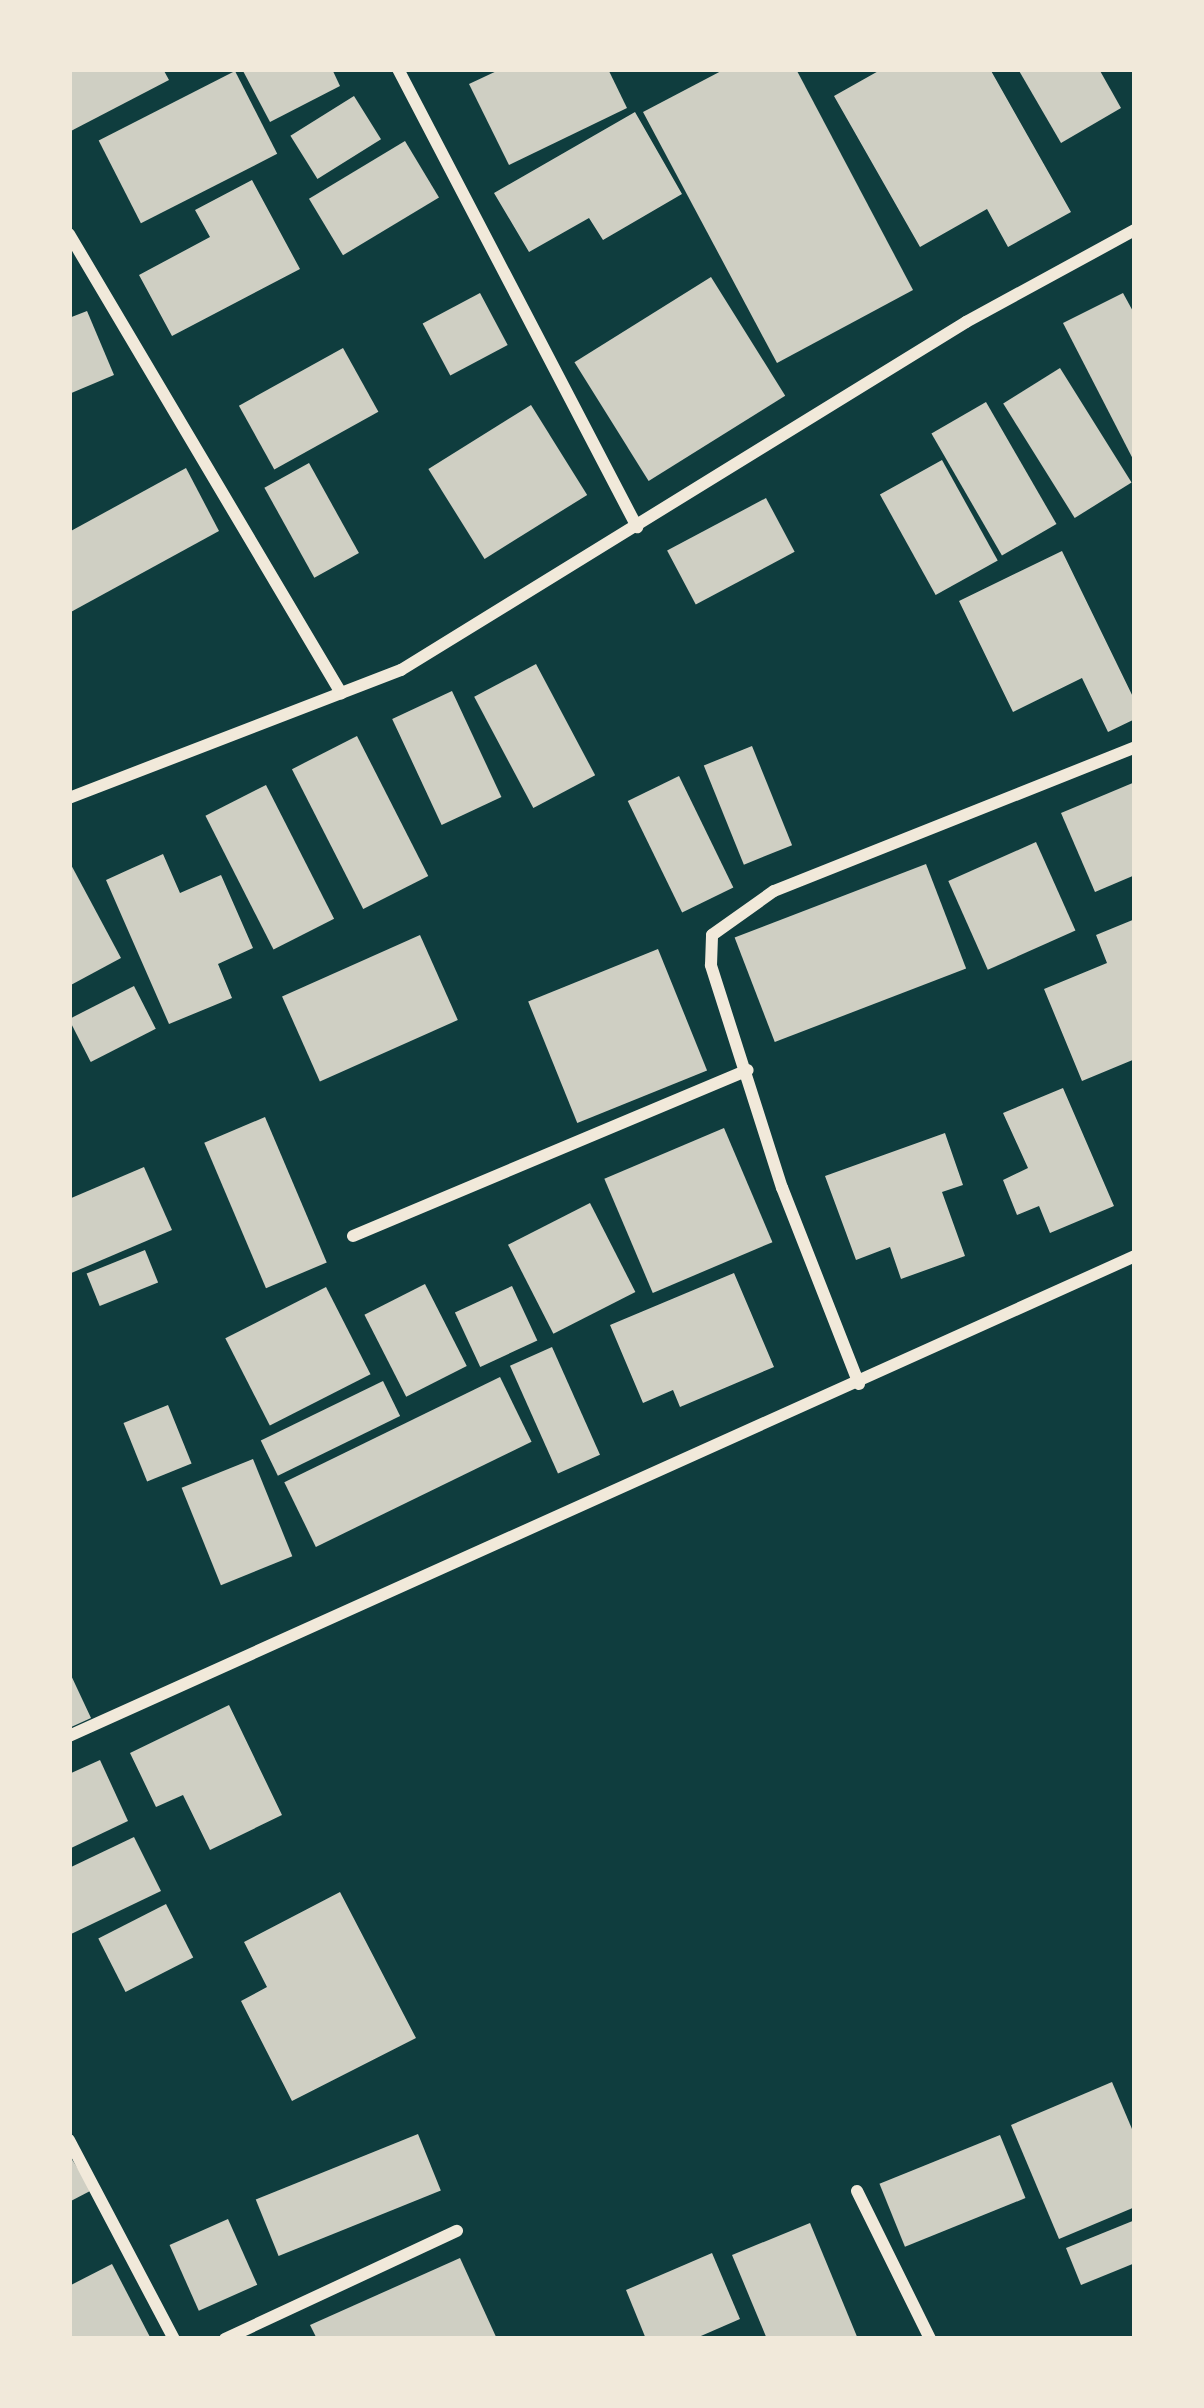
<!DOCTYPE html>
<style>
body{margin:0}
#map{position:relative;width:1204px;height:2408px;overflow:hidden;background:#0f3d3e;font-family:Commissioner,sans-serif}
div>[style]{position:absolute}
.building>*{inset:0;background:#cfcfc3;transform-origin:0 0}
.minor>*{height:12px;margin:-6px;padding:0 6px;transform-origin:6px;border-radius:6px;background:#f1e9da}
span{translate:-50% -50%;white-space:nowrap;text-align:center;line-height:1.15;-webkit-text-stroke:9px #f1e9da;paint-order:stroke}
.frame{position:absolute;inset:0;border:72px solid #f1e9da;pointer-events:none}
</style>
<div id="map">
<div class="building">
<i style="clip-path:polygon(69px 69px,163px 69px,169px 80px,69px 132px)"></i>
<i style="clip-path:polygon(242px 69px,332px 69px,340px 86px,270px 122px)"></i>
<i style="clip-path:polygon(501px 69px,608px 69px,627px 108px,509px 165px,469px 84px)"></i>
<i style="clip-path:polygon(725px 69px,796px 69px,913px 290px,777px 363px,643px 112px)"></i>
<i style="clip-path:polygon(882px 69px,990px 69px,1071px 212px,1008px 247px,987px 209px,920px 247px,834px 96px)"></i>
<i style="clip-path:polygon(1018px 69px,1099px 69px,1121px 108px,1061px 143px)"></i>
<i style="left:235px;top:71px;width:93px;height:153px;rotate:63deg"></i>
<i style="left:354px;top:96px;width:51px;height:75px;rotate:58deg"></i>
<i style="clip-path:polygon(635px 112px,682px 194px,603px 240px,589px 218px,529px 252px,494px 193px)"></i>
<i style="left:405px;top:141px;width:66px;height:112px;rotate:59deg"></i>
<i style="clip-path:polygon(252px 180px,300px 269px,172px 336px,139px 275px,210px 237px,195px 210px)"></i>
<i style="left:711px;top:277px;width:140px;height:161px;rotate:58deg"></i>
<i style="left:480px;top:293px;width:59px;height:65px;rotate:62deg"></i>
<i style="clip-path:polygon(1123px 293px,1135px 315px,1135px 463px,1063px 323px)"></i>
<i style="clip-path:polygon(87px 311px,114px 375px,69px 394px,69px 318px)"></i>
<i style="left:343px;top:348px;width:73px;height:119px;rotate:61deg"></i>
<i style="left:1060px;top:368px;width:135px;height:67px;rotate:58deg"></i>
<i style="left:986px;top:402px;width:141px;height:63px;rotate:60deg"></i>
<i style="left:531px;top:405px;width:106px;height:121px;rotate:58deg"></i>
<i style="left:942px;top:460px;width:115px;height:71px;rotate:61deg"></i>
<i style="left:309px;top:463px;width:103px;height:51px;rotate:61deg"></i>
<i style="clip-path:polygon(186px 468px,219px 531px,69px 613px,69px 532px)"></i>
<i style="left:766px;top:498px;width:61px;height:112px;rotate:62deg"></i>
<i style="clip-path:polygon(1062px 551px,1135px 701px,1135px 719px,1108px 732px,1082px 678px,1013px 712px,959px 601px)"></i>
<i style="left:536px;top:664px;width:126px;height:70px;rotate:62deg"></i>
<i style="left:452px;top:691px;width:117px;height:66px;rotate:65deg"></i>
<i style="left:357px;top:736px;width:157px;height:73px;rotate:63deg"></i>
<i style="left:752px;top:746px;width:107px;height:52px;rotate:68deg"></i>
<i style="left:679px;top:776px;width:124px;height:57px;rotate:64deg"></i>
<i style="clip-path:polygon(1135px 782px,1135px 875px,1095px 892px,1061px 813px)"></i>
<i style="left:266px;top:785px;width:150px;height:68px;rotate:63deg"></i>
<i style="left:1036px;top:842px;width:97px;height:96px;rotate:66deg"></i>
<i style="clip-path:polygon(163px 854px,180px 893px,221px 875px,253px 948px,218px 964px,232px 998px,169px 1024px,106px 880px)"></i>
<i style="clip-path:polygon(69px 861px,121px 958px,69px 986px)"></i>
<i style="left:926px;top:864px;width:112px;height:205px;rotate:69deg"></i>
<i style="clip-path:polygon(1135px 919px,1135px 1059px,1082px 1081px,1044px 989px,1107px 963px,1096px 935px)"></i>
<i style="left:420px;top:935px;width:93px;height:151px;rotate:66deg"></i>
<i style="left:658px;top:949px;width:131px;height:140px;rotate:68deg"></i>
<i style="left:134px;top:986px;width:48px;height:73px;rotate:63deg"></i>
<i style="clip-path:polygon(1063px 1088px,1114px 1206px,1050px 1233px,1039px 1206px,1017px 1215px,1003px 1180px,1028px 1168px,1003px 1113px)"></i>
<i style="left:265px;top:1117px;width:158px;height:66px;rotate:67deg"></i>
<i style="left:724px;top:1128px;width:124px;height:130px;rotate:67deg"></i>
<i style="clip-path:polygon(945px 1133px,963px 1185px,942px 1192px,965px 1256px,901px 1279px,890px 1247px,856px 1260px,825px 1176px)"></i>
<i style="clip-path:polygon(144px 1167px,172px 1230px,69px 1274px,69px 1199px)"></i>
<i style="left:590px;top:1203px;width:100px;height:92px;rotate:63deg"></i>
<i style="left:145px;top:1250px;width:35px;height:63px;rotate:68deg"></i>
<i style="clip-path:polygon(734px 1273px,774px 1367px,680px 1407px,673px 1390px,643px 1403px,610px 1325px)"></i>
<i style="left:425px;top:1284px;width:92px;height:68px;rotate:63deg"></i>
<i style="left:512px;top:1286px;width:60px;height:63px;rotate:65deg"></i>
<i style="left:326px;top:1287px;width:98px;height:113px;rotate:63deg"></i>
<i style="left:552px;top:1347px;width:118px;height:46px;rotate:66deg"></i>
<i style="left:500px;top:1377px;width:72px;height:240px;rotate:64deg"></i>
<i style="left:383px;top:1381px;width:39px;height:136px;rotate:64deg"></i>
<i style="left:168px;top:1405px;width:63px;height:48px;rotate:68deg"></i>
<i style="left:253px;top:1459px;width:105px;height:77px;rotate:68deg"></i>
<i style="clip-path:polygon(69px 1671px,91px 1718px,69px 1728px)"></i>
<i style="clip-path:polygon(229px 1705px,282px 1815px,210px 1850px,183px 1795px,156px 1807px,130px 1753px)"></i>
<i style="clip-path:polygon(100px 1760px,128px 1821px,69px 1849px,69px 1774px)"></i>
<i style="clip-path:polygon(134px 1837px,161px 1891px,69px 1935px,69px 1868px)"></i>
<i style="clip-path:polygon(340px 1892px,416px 2038px,292px 2101px,241px 2001px,267px 1987px,244px 1942px)"></i>
<i style="left:166px;top:1904px;width:60px;height:76px;rotate:63deg"></i>
<i style="clip-path:polygon(1112px 2082px,1135px 2136px,1135px 2207px,1059px 2239px,1011px 2125px)"></i>
<i style="left:418px;top:2134px;width:61px;height:175px;rotate:68deg"></i>
<i style="left:1000px;top:2135px;width:68px;height:130px;rotate:68deg"></i>
<i style="clip-path:polygon(69px 2155px,92px 2190px,69px 2202px)"></i>
<i style="left:228px;top:2219px;width:72px;height:64px;rotate:66deg"></i>
<i style="clip-path:polygon(1135px 2220px,1135px 2263px,1081px 2285px,1066px 2248px)"></i>
<i style="clip-path:polygon(810px 2223px,858px 2339px,767px 2339px,732px 2255px)"></i>
<i style="clip-path:polygon(712px 2253px,740px 2319px,694px 2339px,646px 2339px,626px 2290px)"></i>
<i style="clip-path:polygon(460px 2258px,497px 2339px,317px 2339px,310px 2325px)"></i>
<i style="clip-path:polygon(112px 2264px,151px 2339px,69px 2339px,69px 2286px)"></i>
</div>
<div class="minor">
<i style="left:398px;top:69px;width:517px;rotate:62.44deg"></i>
<i style="left:69px;top:234px;width:534px;rotate:59.35deg"></i>
<i style="left:69px;top:798px;width:356px;rotate:-21.1deg"></i>
<i style="left:401px;top:670px;width:664px;rotate:-31.63deg"></i>
<i style="left:966px;top:322px;width:192px;rotate:-28.6deg"></i>
<i style="left:353px;top:1236px;width:428px;rotate:-22.8deg"></i>
<i style="left:859px;top:1384px;width:211px;rotate:-111.4deg"></i>
<i style="left:782px;top:1188px;width:234px;rotate:-107.7deg"></i>
<i style="left:711px;top:965px;width:30px;rotate:-88deg"></i>
<i style="left:712px;top:935px;width:76px;rotate:-35.4deg"></i>
<i style="left:774px;top:891px;width:389px;rotate:-21.7deg"></i>
<i style="left:69px;top:1736px;width:1169px;rotate:-24.24deg"></i>
<i style="left:69px;top:2140px;width:225px;rotate:62.2deg"></i>
<i style="left:857px;top:2191px;width:165px;rotate:63.7deg"></i>
<i style="left:225px;top:2339px;width:256px;rotate:-25deg"></i>
</div>
<div class="frame"></div>
</div>
